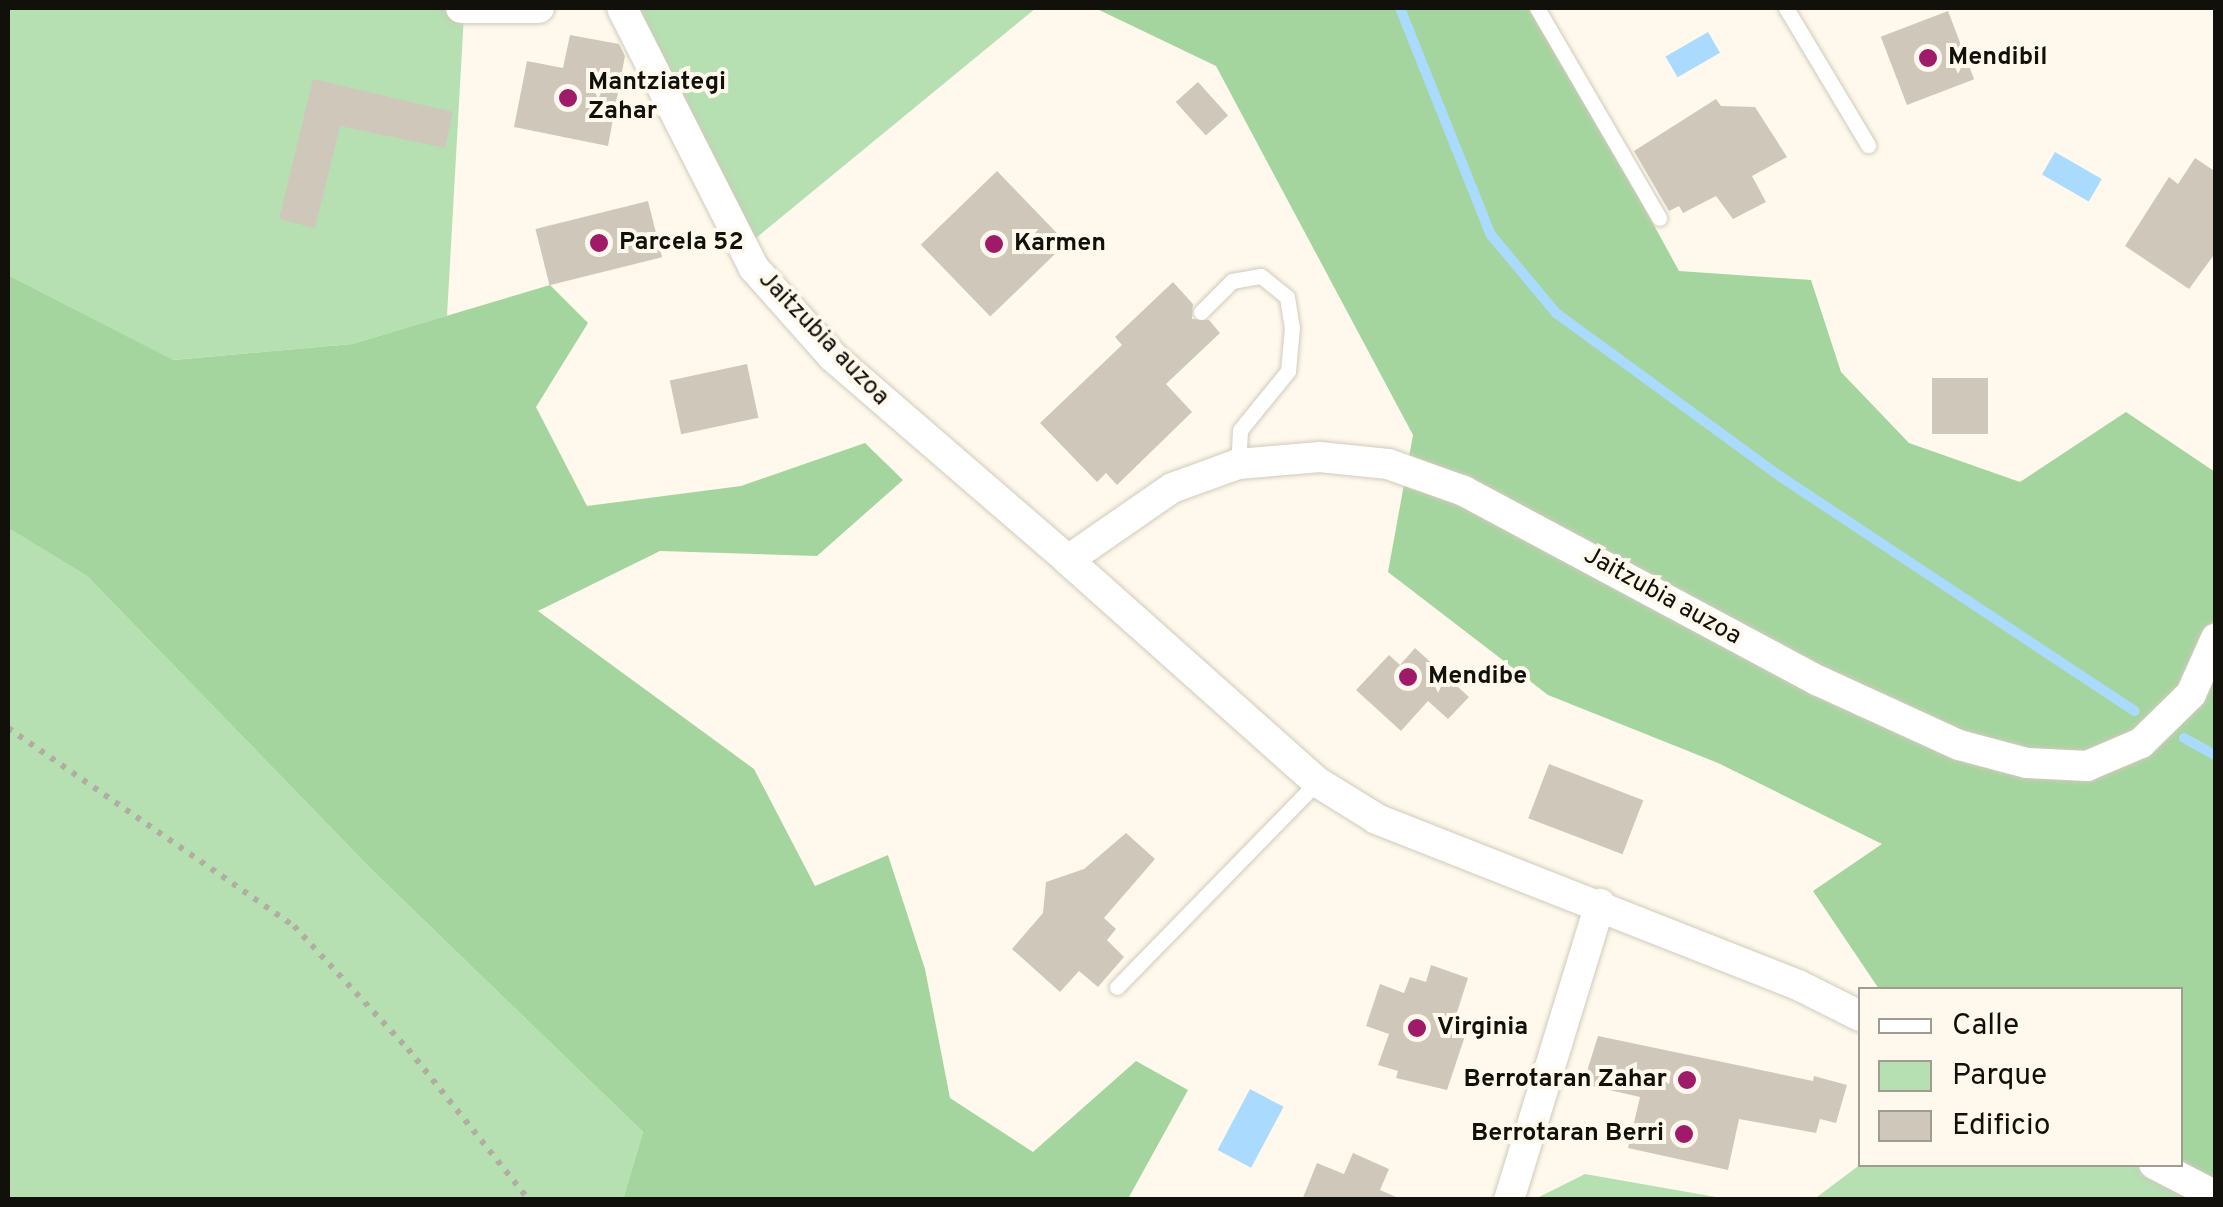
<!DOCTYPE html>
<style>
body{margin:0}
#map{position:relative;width:2223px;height:1207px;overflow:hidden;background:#fef9ec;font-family:Overpass,sans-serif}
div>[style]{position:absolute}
.green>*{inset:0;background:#b6dfb2}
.forest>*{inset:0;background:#a5d59f}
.water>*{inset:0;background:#aadafe;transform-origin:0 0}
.stream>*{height:10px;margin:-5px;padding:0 5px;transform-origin:5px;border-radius:5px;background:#aadafe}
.building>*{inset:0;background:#cfc8ba;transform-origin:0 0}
.path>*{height:6px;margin-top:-3px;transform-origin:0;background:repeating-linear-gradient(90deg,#b1ada3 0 5px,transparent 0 13px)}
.roads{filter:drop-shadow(0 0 2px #d0cabb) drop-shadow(0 0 2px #d0cabb)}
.service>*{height:15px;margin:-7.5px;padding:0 7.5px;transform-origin:7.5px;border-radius:7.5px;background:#fff}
.minor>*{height:30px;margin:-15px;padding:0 15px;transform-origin:15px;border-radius:15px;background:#fff}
.dots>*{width:28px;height:28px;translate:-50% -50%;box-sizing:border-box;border:5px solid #fef9ec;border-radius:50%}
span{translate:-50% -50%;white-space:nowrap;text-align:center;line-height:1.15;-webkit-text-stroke:8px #fef9ec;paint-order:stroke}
.poi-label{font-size:25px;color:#12100b;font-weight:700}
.left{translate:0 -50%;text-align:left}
.right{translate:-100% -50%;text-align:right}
.street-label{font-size:25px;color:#12100b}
.frame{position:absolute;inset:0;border:10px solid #12100b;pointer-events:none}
.legend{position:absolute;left:1858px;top:987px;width:325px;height:180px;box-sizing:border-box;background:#fef9ec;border:2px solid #a09c92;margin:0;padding:12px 18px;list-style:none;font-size:30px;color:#12100b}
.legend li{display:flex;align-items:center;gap:20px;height:50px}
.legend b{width:50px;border:2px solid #a09c92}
</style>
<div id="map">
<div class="green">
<i style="clip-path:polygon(8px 8px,450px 8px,464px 14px,447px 316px,352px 344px,172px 360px,8px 275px)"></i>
<i style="clip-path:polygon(626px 8px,1036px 8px,745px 247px)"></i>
<i style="clip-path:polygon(8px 528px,87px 576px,371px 869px,643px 1132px,623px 1199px,8px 1199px)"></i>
<i style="clip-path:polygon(1861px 1164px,2154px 1165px,2215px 1200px,1813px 1200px)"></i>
<i style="clip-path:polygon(1585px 1174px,1727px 1199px,1535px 1199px)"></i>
</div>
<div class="forest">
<i style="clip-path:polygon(1095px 8px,1535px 8px,1679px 271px,1811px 280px,1841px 372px,1909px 443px,2020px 482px,2126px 412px,2215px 472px,2215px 1188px,2180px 1164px,2180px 990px,1879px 989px,1813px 891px,1882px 844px,1718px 763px,1548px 695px,1388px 572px,1413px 435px,1216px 66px)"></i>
<i style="clip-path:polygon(8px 275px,173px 360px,352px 344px,550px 285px,588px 323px,536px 407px,587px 506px,741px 486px,865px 443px,903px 480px,817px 556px,660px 551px,538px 611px,754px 769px,815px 886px,888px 855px,925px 969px,950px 1098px,1033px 1152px,1136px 1061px,1188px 1090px,1128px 1199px,623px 1199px,643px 1132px,371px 869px,87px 576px,8px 528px)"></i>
</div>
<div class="water">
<i style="left:1708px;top:32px;width:24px;height:49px;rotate:60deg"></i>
<i style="left:2055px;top:152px;width:54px;height:26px;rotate:30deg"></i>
<i style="left:1250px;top:1089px;width:38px;height:69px;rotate:28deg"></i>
</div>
<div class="stream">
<i style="left:1400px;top:8px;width:245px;rotate:68.2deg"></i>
<i style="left:1491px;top:235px;width:102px;rotate:50.2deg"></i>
<i style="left:1556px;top:313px;width:278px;rotate:36.1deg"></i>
<i style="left:1781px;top:477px;width:424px;rotate:33.5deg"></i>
<i style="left:2184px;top:738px;width:37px;rotate:29deg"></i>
</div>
<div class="building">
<i style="left:1948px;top:11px;width:73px;height:72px;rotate:69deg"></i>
<i style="clip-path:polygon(570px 35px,619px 44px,625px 56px,608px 146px,514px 127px,527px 61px,563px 68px)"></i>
<i style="clip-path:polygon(313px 79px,453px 112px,445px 148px,340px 126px,315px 228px,279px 219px)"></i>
<i style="left:1198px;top:82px;width:45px;height:30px;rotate:48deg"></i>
<i style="clip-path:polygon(1716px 99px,1721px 106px,1755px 107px,1787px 157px,1752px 176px,1766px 202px,1733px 219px,1716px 196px,1683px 213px,1679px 206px,1669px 211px,1634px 151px)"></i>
<i style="clip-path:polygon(2195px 158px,2216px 172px,2216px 252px,2189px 289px,2125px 246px,2169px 177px,2178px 184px)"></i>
<i style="left:997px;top:171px;width:100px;height:106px;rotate:46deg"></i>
<i style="left:648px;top:201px;width:58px;height:116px;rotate:76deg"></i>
<i style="clip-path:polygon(1173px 282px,1193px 304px,1192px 319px,1209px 320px,1220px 333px,1166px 384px,1192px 412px,1117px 485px,1106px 473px,1097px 482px,1040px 423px,1122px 345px,1115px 337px)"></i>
<i style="left:747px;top:364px;width:55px;height:79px;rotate:78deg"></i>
<i style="left:1932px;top:378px;width:56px;height:56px"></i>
<i style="clip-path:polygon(1415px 648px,1469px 697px,1448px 719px,1428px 701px,1401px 731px,1356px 690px,1389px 655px,1400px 665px)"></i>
<i style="left:1549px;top:764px;width:101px;height:58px;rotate:21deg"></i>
<i style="clip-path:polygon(1126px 833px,1155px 859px,1104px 918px,1116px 929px,1107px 940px,1124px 957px,1098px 987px,1079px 971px,1060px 992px,1012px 949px,1043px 913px,1046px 882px,1084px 869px)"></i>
<i style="clip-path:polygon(1431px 965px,1468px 978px,1453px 1025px,1467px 1030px,1447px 1090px,1396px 1078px,1398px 1071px,1378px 1065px,1389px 1034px,1366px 1026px,1380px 984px,1404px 993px,1410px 977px,1426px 982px)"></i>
<i style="clip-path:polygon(1598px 1036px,1813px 1081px,1814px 1076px,1847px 1085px,1836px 1123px,1820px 1119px,1816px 1133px,1739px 1119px,1728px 1170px,1628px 1148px,1640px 1097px,1583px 1084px)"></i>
<i style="clip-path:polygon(1353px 1153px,1389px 1169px,1380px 1190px,1403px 1200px,1302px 1200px,1317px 1163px,1344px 1174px)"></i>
</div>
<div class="path">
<i style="left:8px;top:728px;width:348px;rotate:34.7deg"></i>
<i style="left:294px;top:926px;width:168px;rotate:47.2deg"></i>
<i style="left:408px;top:1049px;width:192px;rotate:51.3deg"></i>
</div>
<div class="roads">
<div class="service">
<i style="left:1537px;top:8px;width:243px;rotate:59.8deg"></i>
<i style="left:1786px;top:8px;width:160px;rotate:59.1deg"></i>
<i style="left:1201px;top:312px;width:44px;rotate:-45deg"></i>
<i style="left:1232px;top:281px;width:29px;rotate:-10deg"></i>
<i style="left:1261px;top:276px;width:33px;rotate:39deg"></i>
<i style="left:1287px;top:297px;width:30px;rotate:81deg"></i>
<i style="left:1292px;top:327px;width:44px;rotate:95.2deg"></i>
<i style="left:1288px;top:371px;width:76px;rotate:129.1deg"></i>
<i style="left:1240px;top:430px;width:34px;rotate:93deg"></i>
<i style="left:1117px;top:987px;width:286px;rotate:-45.7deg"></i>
</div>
<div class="minor">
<i style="left:461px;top:8px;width:78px"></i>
<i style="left:622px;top:8px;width:292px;rotate:63.1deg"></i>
<i style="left:754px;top:268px;width:119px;rotate:48.4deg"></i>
<i style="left:833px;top:357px;width:311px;rotate:40.8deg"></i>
<i style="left:1860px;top:1016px;width:69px;rotate:-153.4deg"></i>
<i style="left:1798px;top:985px;width:453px;rotate:-158.5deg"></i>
<i style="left:1377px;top:819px;width:70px;rotate:-148.3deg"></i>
<i style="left:1317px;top:782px;width:334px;rotate:-138.3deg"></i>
<i style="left:1068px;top:560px;width:126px;rotate:-34.7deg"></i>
<i style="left:1172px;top:488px;width:70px;rotate:-20deg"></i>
<i style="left:1238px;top:464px;width:82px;rotate:-4.9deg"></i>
<i style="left:1320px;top:457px;width:68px;rotate:5.9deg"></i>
<i style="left:1388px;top:464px;width:81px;rotate:19.6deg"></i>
<i style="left:1464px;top:491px;width:403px;rotate:28.2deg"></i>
<i style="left:1819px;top:681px;width:154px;rotate:24.6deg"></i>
<i style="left:1959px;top:745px;width:70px;rotate:14.8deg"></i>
<i style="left:2027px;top:763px;width:60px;rotate:2.9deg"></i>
<i style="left:2087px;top:766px;width:59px;rotate:-23.1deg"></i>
<i style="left:2141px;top:743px;width:70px;rotate:-44.4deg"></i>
<i style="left:2191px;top:694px;width:61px;rotate:-65.9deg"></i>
<i style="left:2154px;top:1164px;width:70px;rotate:27.3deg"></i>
<i style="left:1509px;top:1200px;width:310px;rotate:-72.9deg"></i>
</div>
</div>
<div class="dots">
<i style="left:1928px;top:58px;background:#9f1a69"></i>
<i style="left:568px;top:98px;background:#9f1a69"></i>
<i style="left:599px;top:243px;background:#9f1a69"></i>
<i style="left:994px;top:244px;background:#9f1a69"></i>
<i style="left:1408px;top:677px;background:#9f1a69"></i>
<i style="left:1417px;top:1028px;background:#9f1a69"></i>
<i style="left:1687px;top:1080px;background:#9f1a69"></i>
<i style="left:1684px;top:1134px;background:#9f1a69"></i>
</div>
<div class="poi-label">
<span class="left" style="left:1948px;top:58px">Mendibil</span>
<span class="left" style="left:588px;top:98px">Mantziategi<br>Zahar</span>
<span class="left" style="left:619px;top:243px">Parcela 52</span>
<span class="left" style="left:1014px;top:244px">Karmen</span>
<span class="left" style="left:1428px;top:677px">Mendibe</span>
<span class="left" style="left:1437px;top:1028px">Virginia</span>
<span class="right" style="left:1667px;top:1080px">Berrotaran Zahar</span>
<span class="right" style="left:1664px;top:1134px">Berrotaran Berri</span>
</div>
<div class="street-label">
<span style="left:823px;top:339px;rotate:46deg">Jaitzubia auzoa</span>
<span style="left:1662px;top:597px;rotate:29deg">Jaitzubia auzoa</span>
</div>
<div class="frame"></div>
<ul class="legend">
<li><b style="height:12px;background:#fff"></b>Calle</li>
<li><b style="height:28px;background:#b6dfb2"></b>Parque</li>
<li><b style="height:28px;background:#cfc8ba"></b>Edificio</li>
</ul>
</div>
